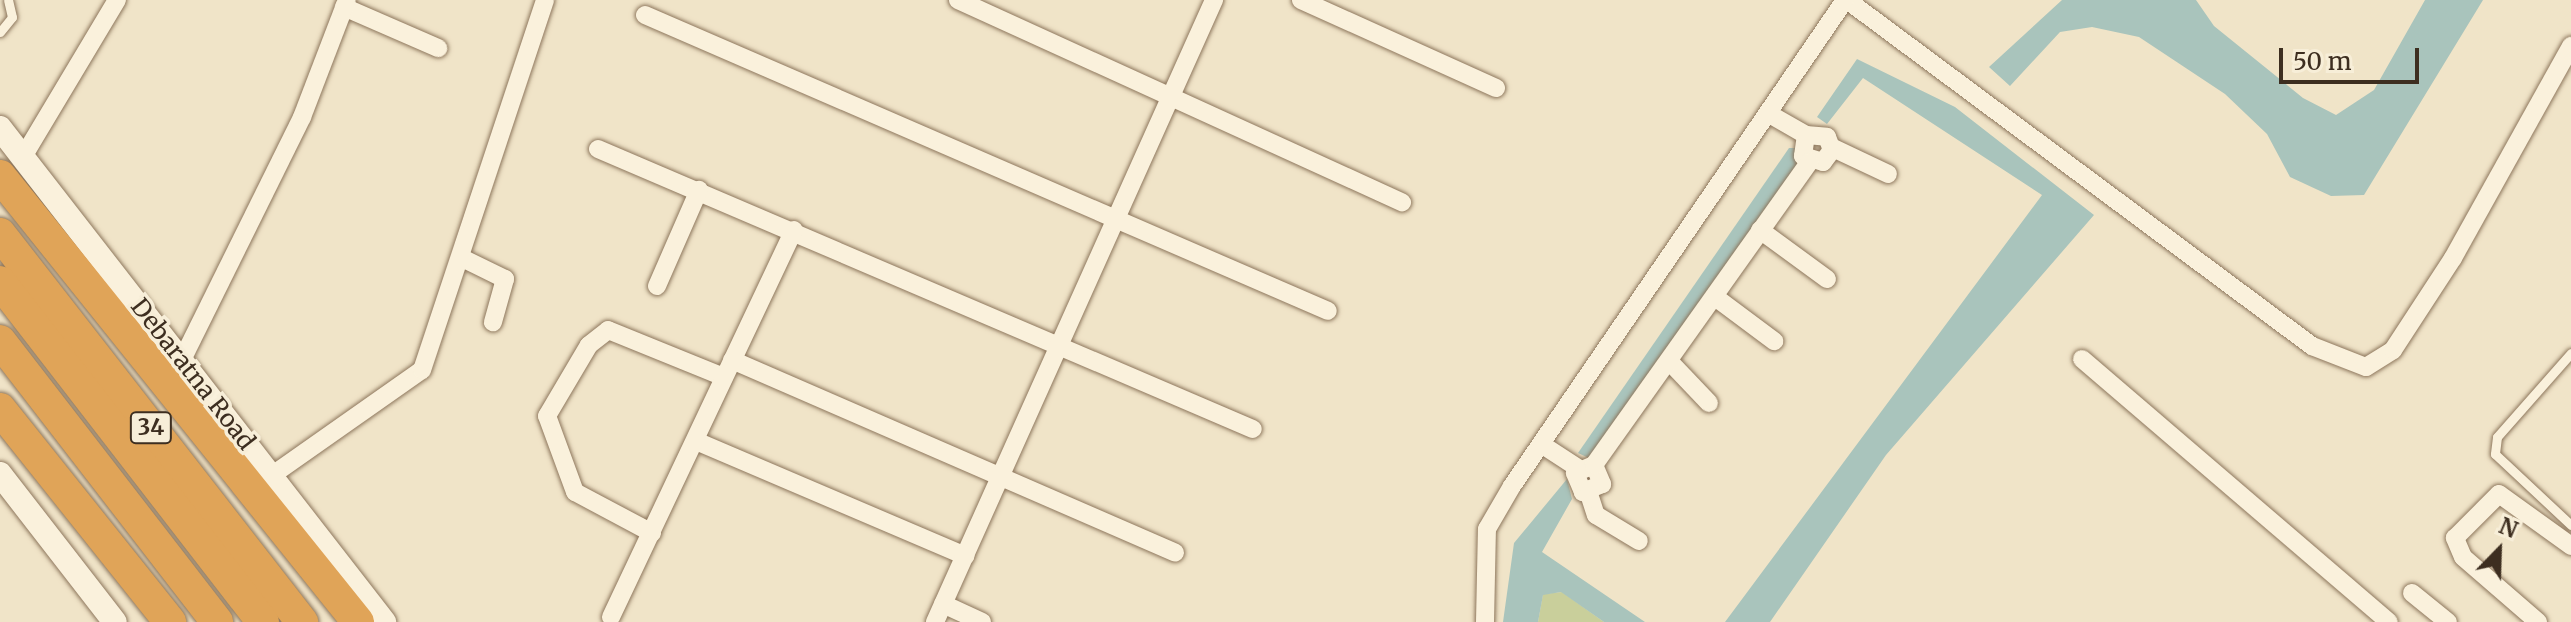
<!DOCTYPE html>
<style>
body{margin:0}
#map{position:relative;width:2571px;height:622px;overflow:hidden;background:#f0e4c8;font-family:Merriweather,serif}
div>[style]{position:absolute}
.green>*{inset:0;background:#c9cf9b}
.water>*{inset:0;background:#a9c4bc}
.roads{filter:drop-shadow(0 0 2px #8d765c) drop-shadow(0 0 2px #8d765c)}
.lane>*{height:9px;margin:-4.5px;padding:0 4.5px;transform-origin:4.5px;border-radius:4.5px;background:#faf1dc}
.street>*{height:18px;margin:-9px;padding:0 9px;transform-origin:9px;border-radius:9px;background:#faf1dc}
.secondary>*{height:24px;margin:-12px;padding:0 12px;transform-origin:12px;border-radius:12px;background:#faf1dc}
.highway>*{height:32px;margin:-16px;padding:0 16px;transform-origin:16px;border-radius:16px;background:#e0a458}
span{translate:-50% -50%;white-space:nowrap;text-align:center;line-height:1.15;-webkit-text-stroke:7px #f7eed8;paint-order:stroke}
.shield-label span{padding:2px 6px;background:#f7eed8;border:2px solid;border-radius:6px;-webkit-text-stroke-width:0}
.shield-label{font-size:22px;color:#3d2e20;font-weight:700}
.street-label{font-size:24px;color:#3d2e20}
.north{position:absolute;left:2459px;top:510px;width:80px;height:80px;-webkit-text-stroke:6px #f7eed8;paint-order:stroke;rotate:23deg;font-size:22px;font-weight:700;line-height:32px;text-align:center;color:#3d2e20}
.north::after{content:'';display:block;margin:auto;width:28px;height:36px;background:#3d2e20;clip-path:polygon(50% 0,100% 100%,50% 72%,0 100%)}
.scale{position:absolute;left:2279px;top:48px;width:140px;height:36px;box-sizing:border-box;border:4px solid #3d2e20;border-top:0;padding-left:10px;font-size:24px;line-height:28px;white-space:nowrap;color:#3d2e20;-webkit-text-stroke:6px #f7eed8;paint-order:stroke}
</style>
<div id="map">
<div class="green">
<i style="clip-path:polygon(1562px 592px,1604px 622px,1538px 622px,1543px 594px)"></i>
</div>
<div class="water">
<i style="clip-path:polygon(2062px 0,2196px 0,2214px 26px,2303px 98px,2336px 115px,2374px 90px,2425px 0,2483px 0,2364px 195px,2331px 196px,2290px 177px,2267px 134px,2225px 94px,2139px 37px,2092px 27px,2060px 32px,2010px 86px,1989px 67px)"></i>
<i style="clip-path:polygon(1857px 59px,1955px 107px,2094px 215px,1886px 455px,1770px 622px,1725px 622px,2042px 195px,1863px 78px,1827px 124px,1817px 117px)"></i>
<i style="clip-path:polygon(1789px 148px,1796px 148px,1798px 169px,1591px 459px,1578px 453px)"></i>
<i style="clip-path:polygon(1567px 479px,1572px 499px,1542px 552px,1645px 622px,1604px 622px,1561px 592px,1543px 595px,1538px 622px,1503px 622px,1514px 543px)"></i>
</div>
<div class="roads">
<div class="lane">
<i style="left:0;top:32px;width:19px;rotate:-51deg"></i>
<i style="left:12px;top:17px;width:17px;rotate:-103deg"></i>
<i style="left:2571px;top:353px;width:112px;rotate:131.4deg"></i>
<i style="left:2497px;top:437px;width:17px;rotate:97deg"></i>
<i style="left:2495px;top:454px;width:104px;rotate:43.1deg"></i>
</div>
<div class="street">
<i style="left:958px;top:0;width:488px;rotate:24.5deg"></i>
<i style="left:1301px;top:0;width:214px;rotate:24.3deg"></i>
<i style="left:1847px;top:0;width:580px;rotate:36.65deg"></i>
<i style="left:2312px;top:346px;width:58px;rotate:21.3deg"></i>
<i style="left:2366px;top:367px;width:32px;rotate:-32deg"></i>
<i style="left:2393px;top:350px;width:110px;rotate:-56.9deg"></i>
<i style="left:2453px;top:258px;width:243px;rotate:-60.9deg"></i>
<i style="left:344px;top:7px;width:103px;rotate:23.6deg"></i>
<i style="left:645px;top:15px;width:744px;rotate:23.43deg"></i>
<i style="left:1771px;top:115px;width:40px;rotate:29.7deg"></i>
<i style="left:1806px;top:135px;width:21px;rotate:5deg"></i>
<i style="left:1827px;top:137px;width:14px;rotate:69deg"></i>
<i style="left:1832px;top:150px;width:15px;rotate:127deg"></i>
<i style="left:1823px;top:162px;width:21px;rotate:-163deg"></i>
<i style="left:1803px;top:156px;width:21px;rotate:-82deg"></i>
<i style="left:1831px;top:147px;width:63px;rotate:25.3deg"></i>
<i style="left:598px;top:149px;width:712px;rotate:23.15deg"></i>
<i style="left:23px;top:157px;width:183px;rotate:-59.1deg"></i>
<i style="left:1760px;top:230px;width:83px;rotate:36.2deg"></i>
<i style="left:462px;top:258px;width:48px;rotate:26deg"></i>
<i style="left:505px;top:279px;width:45px;rotate:105.6deg"></i>
<i style="left:657px;top:286px;width:105px;rotate:-66.4deg"></i>
<i style="left:1715px;top:297px;width:74px;rotate:36.7deg"></i>
<i style="left:2082px;top:359px;width:404px;rotate:40.6deg"></i>
<i style="left:182px;top:360px;width:271px;rotate:-63.7deg"></i>
<i style="left:302px;top:117px;width:125px;rotate:-69deg"></i>
<i style="left:732px;top:360px;width:483px;rotate:23.5deg"></i>
<i style="left:1669px;top:361px;width:58px;rotate:46.4deg"></i>
<i style="left:696px;top:441px;width:293px;rotate:23.1deg"></i>
<i style="left:1541px;top:444px;width:44px;rotate:33deg"></i>
<i style="left:1594px;top:465px;width:21px;rotate:67deg"></i>
<i style="left:1602px;top:484px;width:21px;rotate:157deg"></i>
<i style="left:1583px;top:492px;width:21px;rotate:-113deg"></i>
<i style="left:1575px;top:473px;width:21px;rotate:-23deg"></i>
<i style="left:1594px;top:465px;width:372px;rotate:-54.6deg"></i>
<i style="left:271px;top:476px;width:184px;rotate:-35.1deg"></i>
<i style="left:422px;top:370px;width:390px;rotate:-71.6deg"></i>
<i style="left:1589px;top:494px;width:22px;rotate:72deg"></i>
<i style="left:1596px;top:515px;width:50px;rotate:31.2deg"></i>
<i style="left:652px;top:533px;width:87px;rotate:-152deg"></i>
<i style="left:575px;top:492px;width:81px;rotate:-110.2deg"></i>
<i style="left:547px;top:416px;width:82px;rotate:-59.4deg"></i>
<i style="left:589px;top:345px;width:24px;rotate:-38deg"></i>
<i style="left:608px;top:330px;width:125px;rotate:22.1deg"></i>
<i style="left:2412px;top:593px;width:46px;rotate:38.9deg"></i>
<i style="left:943px;top:604px;width:43px;rotate:24.8deg"></i>
<i style="left:611px;top:617px;width:428px;rotate:-64.7deg"></i>
<i style="left:935px;top:622px;width:682px;rotate:-65.84deg"></i>
<i style="left:1485px;top:622px;width:93px;rotate:-88.8deg"></i>
<i style="left:1487px;top:529px;width:50px;rotate:-59.8deg"></i>
<i style="left:1512px;top:486px;width:589px;rotate:-55.58deg"></i>
<i style="left:2538px;top:622px;width:99px;rotate:-139.1deg"></i>
<i style="left:2463px;top:557px;width:21px;rotate:-113deg"></i>
<i style="left:2455px;top:538px;width:62px;rotate:-45deg"></i>
<i style="left:2499px;top:494px;width:89px;rotate:35.8deg"></i>
</div>
<div class="secondary">
<i style="left:0;top:128px;width:626px;rotate:52.14deg"></i>
<i style="left:0;top:474px;width:187px;rotate:52.2deg"></i>
</div>
<div class="highway">
<i style="left:0;top:176px;width:572px;rotate:51.25deg"></i>
<i style="left:0;top:234px;width:492px;rotate:52.1deg"></i>
<i style="left:0;top:282px;width:430px;rotate:52.3deg"></i>
<i style="left:0;top:341px;width:355px;rotate:52.3deg"></i>
<i style="left:0;top:409px;width:273px;rotate:51.4deg"></i>
</div>
</div>
<div class="shield-label">
<span style="left:151px;top:428px">34</span>
</div>
<div class="street-label">
<span style="left:193px;top:374px;rotate:52deg">Debaratna Road</span>
</div>
<div class="north">N</div>
<div class="scale">50 m</div>
</div>
